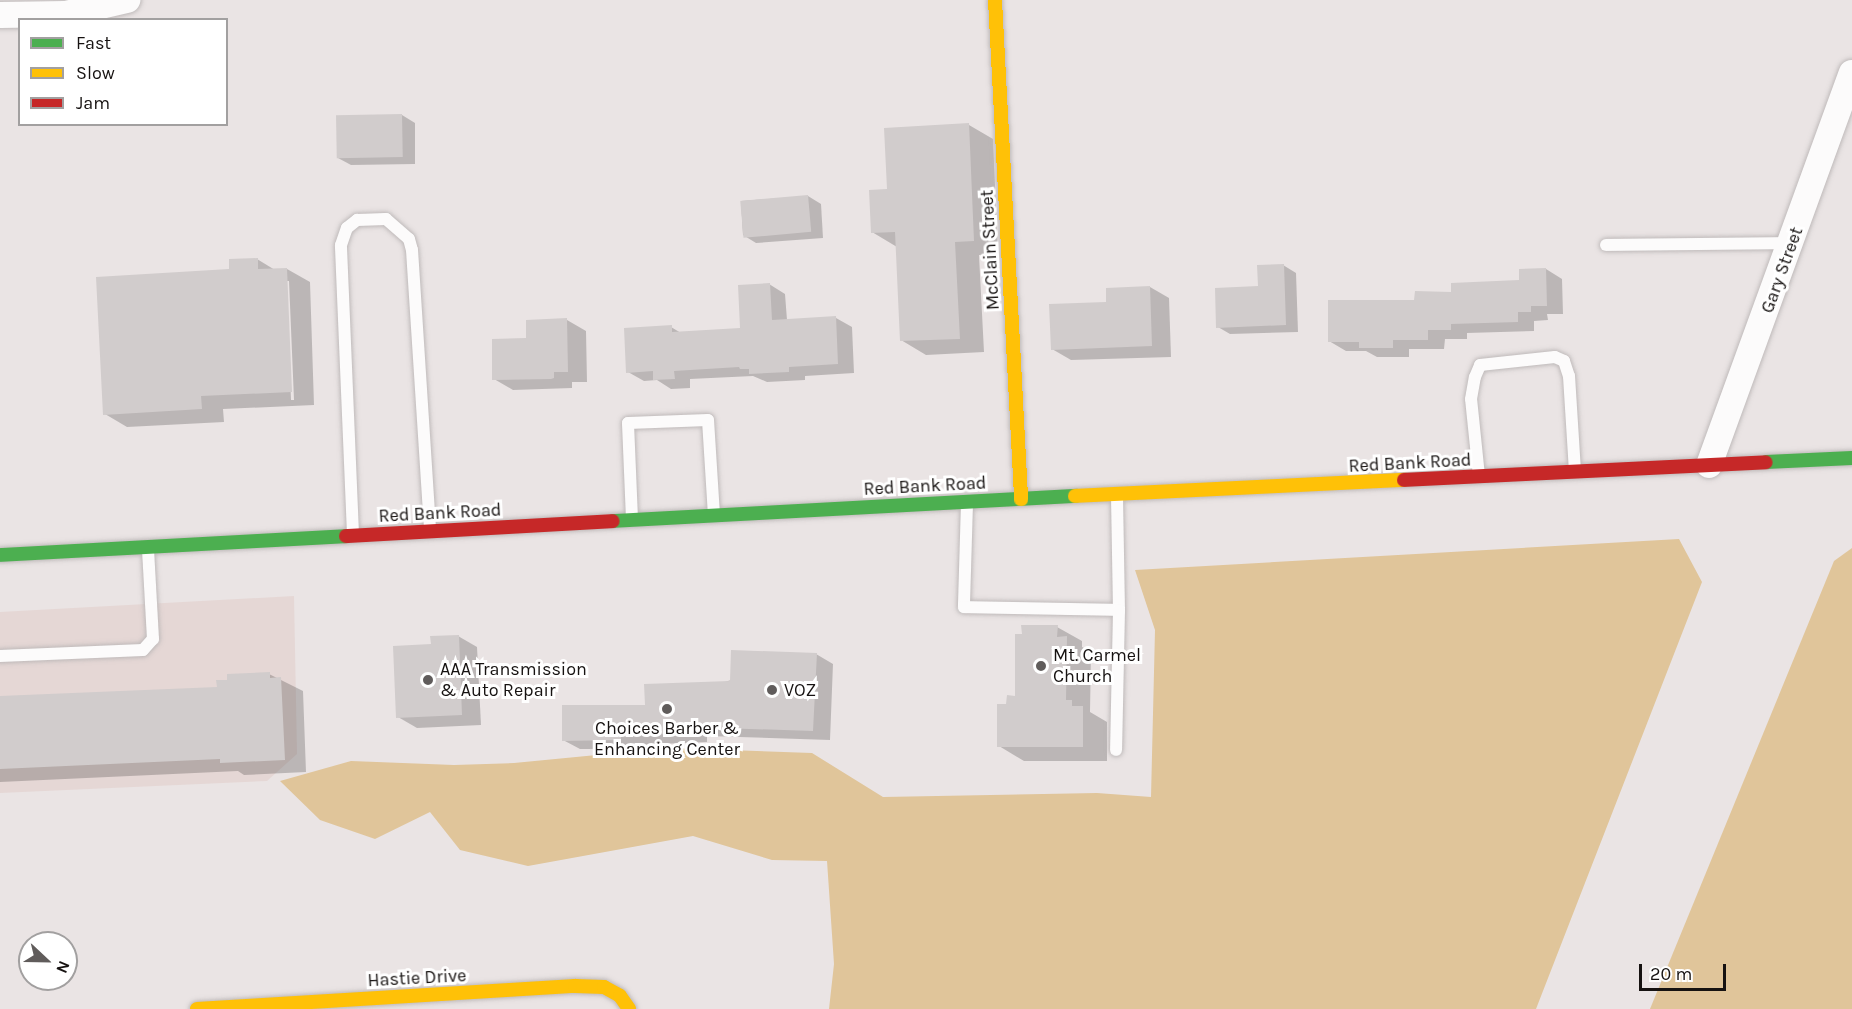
<!DOCTYPE html>
<style>
body{margin:0}
#map{position:relative;width:1852px;height:1009px;overflow:hidden;background:#eae4e4;font-family:Karla,sans-serif}
div>[style]{position:absolute}
.built>*{inset:0;background:#e5d7d5}
.green>*{inset:0;background:#e0c59a}
.shadow>*{inset:0;background:#0003}
.building>*{inset:0;background:#d1cccc;transform-origin:0 0}
.roads{filter:drop-shadow(0 0 2px #bfbaba) drop-shadow(0 0 2px #bfbaba)}
.lane>*{height:12px;margin:-6px;padding:0 6px;transform-origin:6px;border-radius:6px;background:#fcfbfb}
.street>*{height:26px;margin:-13px;padding:0 13px;transform-origin:13px;border-radius:13px;background:#fcfbfb}
.fast>*{height:14px;margin:-7px;padding:0 7px;transform-origin:7px;border-radius:7px;background:#4caf50}
.slow>*{height:14px;margin:-7px;padding:0 7px;transform-origin:7px;border-radius:7px;background:#ffc107}
.jam>*{height:14px;margin:-7px;padding:0 7px;transform-origin:7px;border-radius:7px;background:#c62828}
.dots>*{width:16px;height:16px;translate:-50% -50%;box-sizing:border-box;border:3px solid #fff;border-radius:50%}
span{translate:-50% -50%;white-space:nowrap;text-align:center;line-height:1.15;-webkit-text-stroke:6px #fff;paint-order:stroke}
.street-label{font-size:18px;color:#161211}
.poi-label{font-size:18px;color:#161211}
.left{translate:0 -50%;text-align:left}
.legend{position:absolute;left:18px;top:18px;width:210px;height:108px;box-sizing:border-box;background:#fff;border:2px solid #a2a0a0;margin:0;padding:8px 10px;list-style:none;font-size:18px;color:#161211}
.legend li{display:flex;align-items:center;gap:12px;height:30px}
.legend b{width:30px;border:2px solid #a2a0a0}
.north{position:absolute;left:18px;top:931px;width:60px;height:60px;box-sizing:border-box;background:#fff;border:2px solid #a2a0a0;border-radius:50%;rotate:112deg;font-size:16px;font-weight:700;line-height:24px;text-align:center;color:#161211}
.north::after{content:'';display:block;margin:auto;width:21px;height:27px;background:#605c5b;clip-path:polygon(50% 0,100% 100%,50% 72%,0 100%)}
.scale{position:absolute;left:1639px;top:964px;width:87px;height:27px;box-sizing:border-box;border:3px solid #161211;border-top:0;padding-left:8px;font-size:18px;line-height:21px;white-space:nowrap;color:#161211;-webkit-text-stroke:4px #fff;paint-order:stroke}
</style>
<div id="map">
<div class="built">
<i style="clip-path:polygon(294px 596px,297px 754px,267px 781px,0 793px,0 612px)"></i>
</div>
<div class="green">
<i style="clip-path:polygon(1679px 539px,1702px 582px,1536px 1009px,829px 1009px,834px 964px,827px 861px,772px 860px,693px 836px,528px 866px,460px 850px,430px 812px,375px 839px,320px 820px,280px 781px,351px 761px,454px 765px,514px 763px,669px 748px,812px 753px,883px 797px,1097px 793px,1151px 797px,1155px 630px,1135px 570px)"></i>
<i style="clip-path:polygon(1852px 548px,1852px 1009px,1650px 1009px,1834px 561px)"></i>
</div>
<div class="shadow">
<i style="clip-path:polygon(402px 115px,415px 123px,415px 164px,351px 165px,338px 158px)"></i>
<i style="clip-path:polygon(969px 125px,993px 139px,998px 254px,979px 255px,984px 352px,926px 355px,901px 340px,897px 247px,872px 232px,889px 190px)"></i>
<i style="clip-path:polygon(808px 196px,821px 204px,823px 238px,756px 243px,743px 235px,741px 201px)"></i>
<i style="clip-path:polygon(evenodd,257px 259px,275px 270px,287px 269px,310px 282px,314px 405px,223px 409px,224px 422px,127px 427px,105px 414px,231px 270px,257px 259px,286px 281px,289px 281px,294px 400px,291px 400px,286px 281px)"></i>
<i style="clip-path:polygon(1283px 265px,1296px 273px,1298px 332px,1230px 334px,1218px 327px)"></i>
<i style="clip-path:polygon(1546px 269px,1562px 279px,1563px 314px,1547px 314px,1548px 320px,1534px 321px,1534px 331px,1467px 333px,1467px 339px,1445px 339px,1444px 349px,1409px 349px,1409px 357px,1377px 357px,1366px 351px,1346px 351px,1329px 341px,1416px 302px,1521px 282px)"></i>
<i style="clip-path:polygon(769px 284px,785px 294px,787px 320px,836px 318px,852px 327px,854px 373px,805px 376px,805px 380px,767px 382px,753px 376px,690px 379px,690px 388px,671px 389px,657px 380px,644px 381px,628px 372px,671px 327px,681px 333px,742px 329px)"></i>
<i style="clip-path:polygon(1150px 287px,1169px 298px,1171px 357px,1071px 360px,1052px 349px,1108px 303px)"></i>
<i style="clip-path:polygon(567px 320px,586px 331px,587px 382px,572px 382px,572px 388px,513px 390px,494px 379px,527px 340px)"></i>
<i style="clip-path:polygon(1057px 627px,1082px 641px,1082px 647px,1091px 652px,1090px 712px,1107px 722px,1107px 761px,1024px 761px,999px 746px,1008px 705px,1016px 697px)"></i>
<i style="clip-path:polygon(458px 636px,477px 647px,481px 725px,417px 728px,398px 717px,433px 646px)"></i>
<i style="clip-path:polygon(816px 654px,833px 664px,830px 740px,707px 736px,707px 742px,637px 745px,637px 749px,580px 749px,563px 740px,646px 706px)"></i>
<i style="clip-path:polygon(269px 674px,303px 691px,306px 772px,244px 775px,238px 771px,0 782px,0 698px,218px 688px,229px 681px)"></i>
</div>
<div class="building">
<i style="left:402px;top:114px;width:43px;height:66px;rotate:89deg"></i>
<i style="clip-path:polygon(969px 123px,974px 241px,955px 242px,960px 339px,900px 341px,895px 232px,871px 233px,869px 190px,887px 189px,884px 128px)"></i>
<i style="left:808px;top:195px;width:37px;height:68px;rotate:85deg"></i>
<i style="clip-path:polygon(258px 258px,258px 269px,287px 268px,292px 392px,201px 396px,202px 409px,103px 415px,96px 277px,229px 269px,229px 259px)"></i>
<i style="clip-path:polygon(1284px 264px,1286px 325px,1216px 328px,1215px 288px,1258px 286px,1257px 265px)"></i>
<i style="clip-path:polygon(1546px 268px,1547px 306px,1531px 306px,1531px 312px,1518px 312px,1518px 322px,1451px 324px,1451px 330px,1428px 330px,1428px 340px,1393px 340px,1393px 348px,1359px 348px,1359px 342px,1328px 342px,1328px 300px,1414px 300px,1415px 291px,1451px 292px,1451px 283px,1519px 280px,1519px 269px)"></i>
<i style="clip-path:polygon(770px 283px,772px 320px,836px 316px,838px 364px,789px 367px,789px 372px,749px 374px,749px 369px,740px 369px,739px 367px,674px 371px,675px 379px,653px 380px,653px 371px,626px 373px,624px 328px,672px 325px,672px 332px,740px 328px,738px 285px)"></i>
<i style="clip-path:polygon(1150px 286px,1152px 346px,1051px 350px,1049px 304px,1106px 302px,1106px 288px)"></i>
<i style="clip-path:polygon(567px 318px,568px 372px,554px 372px,554px 378px,551px 379px,492px 380px,492px 339px,526px 338px,526px 320px)"></i>
<i style="clip-path:polygon(1021px 625px,1058px 625px,1057px 637px,1067px 636px,1066px 700px,1072px 700px,1072px 706px,1083px 706px,1083px 747px,997px 747px,997px 704px,1006px 704px,1007px 695px,1015px 696px,1015px 634px,1022px 634px)"></i>
<i style="clip-path:polygon(459px 635px,462px 715px,396px 718px,393px 646px,431px 644px,430px 636px)"></i>
<i style="clip-path:polygon(731px 650px,817px 653px,813px 731px,690px 727px,691px 733px,621px 736px,621px 740px,562px 741px,562px 705px,645px 705px,644px 684px,730px 681px)"></i>
<i style="clip-path:polygon(270px 672px,270px 678px,281px 677px,285px 760px,220px 763px,220px 759px,0 769px,0 696px,217px 687px,216px 680px,227px 680px,227px 674px)"></i>
</div>
<div class="roads">
<div class="lane">
<i style="left:1606px;top:245px;width:185px;rotate:-0.6deg"></i>
<i style="left:1479px;top:476px;width:77px;rotate:-95.9deg"></i>
<i style="left:1471px;top:399px;width:22px;rotate:-80deg"></i>
<i style="left:1475px;top:377px;width:13px;rotate:-67deg"></i>
<i style="left:1480px;top:365px;width:75px;rotate:-6.1deg"></i>
<i style="left:1555px;top:357px;width:10px;rotate:24deg"></i>
<i style="left:1564px;top:361px;width:16px;rotate:72deg"></i>
<i style="left:1569px;top:376px;width:96px;rotate:86.4deg"></i>
<i style="left:1117px;top:496px;width:114px;rotate:89deg"></i>
<i style="left:967px;top:503px;width:104px;rotate:91.7deg"></i>
<i style="left:964px;top:607px;width:155px;rotate:1.1deg"></i>
<i style="left:1119px;top:610px;width:140px;rotate:91.2deg"></i>
<i style="left:632px;top:519px;width:96px;rotate:-92.4deg"></i>
<i style="left:628px;top:423px;width:80px;rotate:-2.1deg"></i>
<i style="left:708px;top:420px;width:95px;rotate:86.4deg"></i>
<i style="left:353px;top:534px;width:289px;rotate:-92.4deg"></i>
<i style="left:341px;top:245px;width:18px;rotate:-71deg"></i>
<i style="left:347px;top:228px;width:13px;rotate:-39deg"></i>
<i style="left:357px;top:220px;width:29px;rotate:-2deg"></i>
<i style="left:386px;top:219px;width:30px;rotate:41deg"></i>
<i style="left:409px;top:239px;width:11px;rotate:75deg"></i>
<i style="left:412px;top:250px;width:282px;rotate:86.3deg"></i>
<i style="left:0;top:656px;width:143px;rotate:-2.4deg"></i>
<i style="left:143px;top:650px;width:15px;rotate:-48deg"></i>
<i style="left:153px;top:639px;width:90px;rotate:-93.2deg"></i>
</div>
<div class="street">
<i style="left:0;top:15px;width:66px;rotate:-0.9deg"></i>
<i style="left:66px;top:14px;width:63px;rotate:-12.9deg"></i>
<i style="left:1709px;top:465px;width:417px;rotate:-70deg"></i>
</div>
<div class="fast">
<i style="left:1766px;top:462px;width:86px;rotate:-2.7deg"></i>
<i style="left:613px;top:521px;width:463px;rotate:-3.1deg"></i>
<i style="left:0;top:555px;width:347px;rotate:-3.1deg"></i>
</div>
<div class="slow">
<i style="left:995px;top:0;width:500px;rotate:87deg"></i>
<i style="left:1075px;top:496px;width:329px;rotate:-2.8deg"></i>
<i style="left:197px;top:1009px;width:379px;rotate:-3.5deg"></i>
<i style="left:575px;top:986px;width:29px;rotate:2deg"></i>
<i style="left:604px;top:987px;width:18px;rotate:29deg"></i>
<i style="left:620px;top:996px;width:16px;rotate:55deg"></i>
</div>
<div class="jam">
<i style="left:1404px;top:480px;width:362px;rotate:-2.8deg"></i>
<i style="left:346px;top:536px;width:267px;rotate:-3.2deg"></i>
</div>
</div>
<div class="dots">
<i style="left:1041px;top:666px;background:#605c5b"></i>
<i style="left:428px;top:680px;background:#605c5b"></i>
<i style="left:772px;top:690px;background:#605c5b"></i>
<i style="left:667px;top:709px;background:#605c5b"></i>
</div>
<div class="street-label">
<span style="left:990px;top:250px;rotate:-93deg">McClain Street</span>
<span style="left:1782px;top:270px;rotate:-70deg">Gary Street</span>
<span style="left:1410px;top:463px;rotate:-3deg">Red Bank Road</span>
<span style="left:925px;top:486px;rotate:-3deg">Red Bank Road</span>
<span style="left:440px;top:513px;rotate:-3deg">Red Bank Road</span>
<span style="left:417px;top:978px;rotate:-3deg">Hastie Drive</span>
</div>
<div class="poi-label">
<span class="left" style="left:1053px;top:666px">Mt. Carmel<br>Church</span>
<span class="left" style="left:440px;top:680px">AAA Transmission<br>&amp; Auto Repair</span>
<span class="left" style="left:784px;top:690px">VOZ</span>
<span style="left:667px;top:739px">Choices Barber &amp;<br>Enhancing Center</span>
</div>
<ul class="legend">
<li><b style="height:8px;background:#4caf50"></b>Fast</li>
<li><b style="height:8px;background:#ffc107"></b>Slow</li>
<li><b style="height:8px;background:#c62828"></b>Jam</li>
</ul>
<div class="north">N</div>
<div class="scale">20 m</div>
</div>
